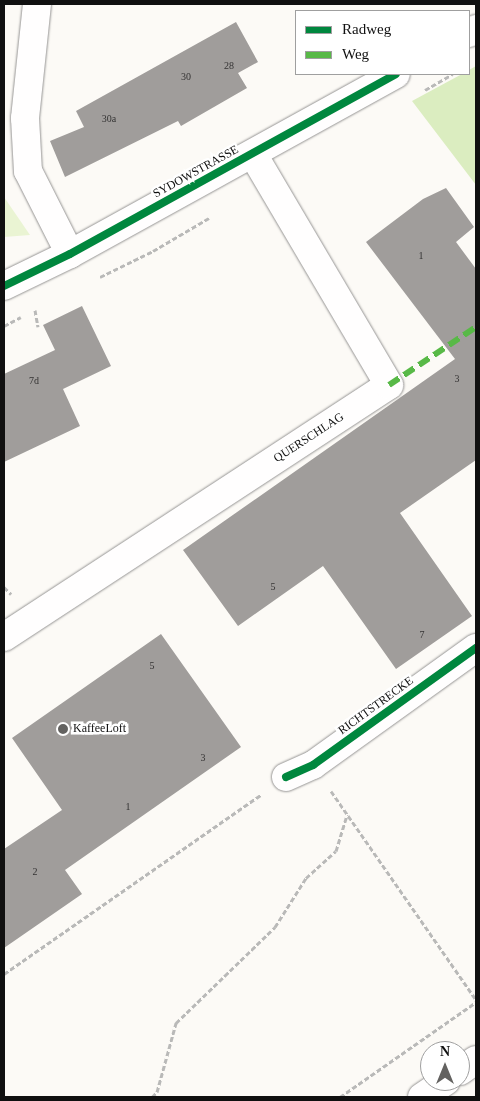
<!DOCTYPE html>
<style>
body{margin:0}
#map{position:relative;width:480px;height:1101px;overflow:hidden;background:#fcfaf6;font-family:Georgia,serif}
div>[style]{position:absolute}
.green>*{inset:0;background:#eaf4d3}
.forest>*{inset:0;background:#dbedc0}
.building>*{inset:0;background:#a09d9b}
.path>*{height:3px;margin-top:-1.5px;transform-origin:0;background:repeating-linear-gradient(90deg,#b9b9b8 0 5px,transparent 0 7.5px)}
.roads{filter:drop-shadow(0 0 1px #969594) drop-shadow(0 0 1px #969594)}
.minor>*{height:28px;margin:-14px;padding:0 14px;transform-origin:14px;border-radius:14px;background:#fffefe}
.quiet>*{height:6px;margin-top:-3px;transform-origin:0;background:repeating-linear-gradient(90deg,#58b947 0 12px,transparent 0 18px)}
.cycleway>*{height:8px;margin:-4px;padding:0 4px;transform-origin:4px;border-radius:4px;background:#00873e}
.dots>*{width:14px;height:14px;translate:-50% -50%;box-sizing:border-box;border:2px solid #fff;border-radius:50%}
span{translate:-50% -50%;white-space:nowrap;text-align:center;line-height:1.15;-webkit-text-stroke:5px #fff;paint-order:stroke}
.number-label{font-size:10px;color:#343333}
.number-label span{-webkit-text-stroke-width:0}
.street-label{font-size:12px;color:#101010}
.poi-label{font-size:12px;color:#101010}
.left{translate:0 -50%;text-align:left}
.frame{position:absolute;inset:0;border:5px solid #101010;pointer-events:none}
.legend{position:absolute;left:295px;top:10px;width:175px;height:65px;box-sizing:border-box;background:#fff;border:1px solid #9f9f9f;margin:0;padding:6px 9px;list-style:none;font-size:15px;color:#101010}
.legend li{display:flex;align-items:center;gap:10px;height:25px}
.legend b{width:25px;border:1px solid #9f9f9f}
.north{position:absolute;left:420px;top:1041px;width:50px;height:50px;box-sizing:border-box;background:#fff;border:1px solid #9f9f9f;border-radius:50%;rotate:0deg;font-size:14px;font-weight:700;line-height:20px;text-align:center;color:#101010}
.north::after{content:'';display:block;margin:auto;width:18px;height:22px;background:#636260;clip-path:polygon(50% 0,100% 100%,50% 72%,0 100%)}
</style>
<div id="map">
<div class="green">
<i style="clip-path:polygon(4px 197px,30px 235px,4px 237px)"></i>
</div>
<div class="forest">
<i style="clip-path:polygon(476px 66px,476px 185px,412px 101px,462px 74px,469px 74px,469px 70px)"></i>
</div>
<div class="building">
<i style="clip-path:polygon(236px 22px,258px 62px,238px 73px,247px 88px,181px 126px,178px 121px,65px 177px,50px 141px,84px 127px,76px 111px)"></i>
<i style="clip-path:polygon(446px 188px,474px 227px,456px 242px,476px 269px,476px 460px,400px 513px,472px 616px,396px 669px,323px 566px,238px 626px,183px 550px,455px 359px,366px 242px,423px 199px)"></i>
<i style="clip-path:polygon(82px 306px,111px 366px,63px 389px,80px 426px,4px 462px,4px 374px,55px 350px,43px 325px)"></i>
<i style="clip-path:polygon(161px 634px,241px 747px,65px 870px,82px 894px,4px 948px,4px 849px,62px 810px,12px 738px)"></i>
</div>
<div class="path">
<i style="left:425px;top:90px;width:32px;rotate:-30deg"></i>
<i style="left:100px;top:277px;width:59px;rotate:-26.1deg"></i>
<i style="left:153px;top:251px;width:65px;rotate:-30.5deg"></i>
<i style="left:35px;top:310px;width:17px;rotate:80deg"></i>
<i style="left:4px;top:326px;width:19px;rotate:-28deg"></i>
<i style="left:4px;top:587px;width:10px;rotate:45deg"></i>
<i style="left:331px;top:791px;width:254px;rotate:55.2deg"></i>
<i style="left:4px;top:974px;width:313px;rotate:-34.9deg"></i>
<i style="left:152px;top:1097px;width:7px;rotate:-45deg"></i>
<i style="left:157px;top:1092px;width:72px;rotate:-74.6deg"></i>
<i style="left:176px;top:1023px;width:138px;rotate:-44.1deg"></i>
<i style="left:275px;top:927px;width:58px;rotate:-57.7deg"></i>
<i style="left:306px;top:878px;width:40px;rotate:-42deg"></i>
<i style="left:336px;top:851px;width:38px;rotate:-73deg"></i>
<i style="left:340px;top:1097px;width:166px;rotate:-34.9deg"></i>
</div>
<div class="roads">
<div class="minor">
<i style="left:37px;top:4px;width:115px;rotate:96deg"></i>
<i style="left:25px;top:118px;width:53px;rotate:86.8deg"></i>
<i style="left:28px;top:171px;width:93px;rotate:63.2deg"></i>
<i style="left:469px;top:33px;width:8px;rotate:-30deg"></i>
<i style="left:4px;top:286px;width:73px;rotate:-25.9deg"></i>
<i style="left:70px;top:254px;width:372px;rotate:-28.9deg"></i>
<i style="left:4px;top:637px;width:460px;rotate:-33.2deg"></i>
<i style="left:389px;top:385px;width:268px;rotate:-120.5deg"></i>
<i style="left:286px;top:777px;width:30px;rotate:-24deg"></i>
<i style="left:313px;top:765px;width:201px;rotate:-35.7deg"></i>
<i style="left:460px;top:1071px;width:19px;rotate:-35deg"></i>
<i style="left:422px;top:1097px;width:29px;rotate:-34deg"></i>
</div>
</div>
<div class="quiet">
<i style="left:389px;top:385px;width:105px;rotate:-33.7deg"></i>
</div>
<div class="cycleway">
<i style="left:4px;top:286px;width:73px;rotate:-25.9deg"></i>
<i style="left:70px;top:254px;width:372px;rotate:-28.9deg"></i>
<i style="left:286px;top:777px;width:30px;rotate:-24deg"></i>
<i style="left:313px;top:765px;width:201px;rotate:-35.7deg"></i>
</div>
<div class="dots">
<i style="left:63px;top:729px;background:#636260"></i>
</div>
<div class="number-label">
<span style="left:229px;top:66px">28</span>
<span style="left:186px;top:77px">30</span>
<span style="left:109px;top:119px">30a</span>
<span style="left:421px;top:256px">1</span>
<span style="left:457px;top:379px">3</span>
<span style="left:34px;top:381px">7d</span>
<span style="left:273px;top:587px">5</span>
<span style="left:422px;top:635px">7</span>
<span style="left:152px;top:666px">5</span>
<span style="left:203px;top:758px">3</span>
<span style="left:128px;top:807px">1</span>
<span style="left:35px;top:872px">2</span>
</div>
<div class="street-label">
<span style="left:196px;top:172px;rotate:-29deg">SYDOWSTRASSE</span>
<span style="left:309px;top:438px;rotate:-33deg">QUERSCHLAG</span>
<span style="left:376px;top:706px;rotate:-36deg">RICHTSTRECKE</span>
</div>
<div class="poi-label">
<span class="left" style="left:73px;top:729px">KaffeeLoft</span>
</div>
<div class="frame"></div>
<ul class="legend">
<li><b style="height:6px;background:#00873e"></b>Radweg</li>
<li><b style="height:6px;background:#58b947"></b>Weg</li>
</ul>
<div class="north">N</div>
</div>
